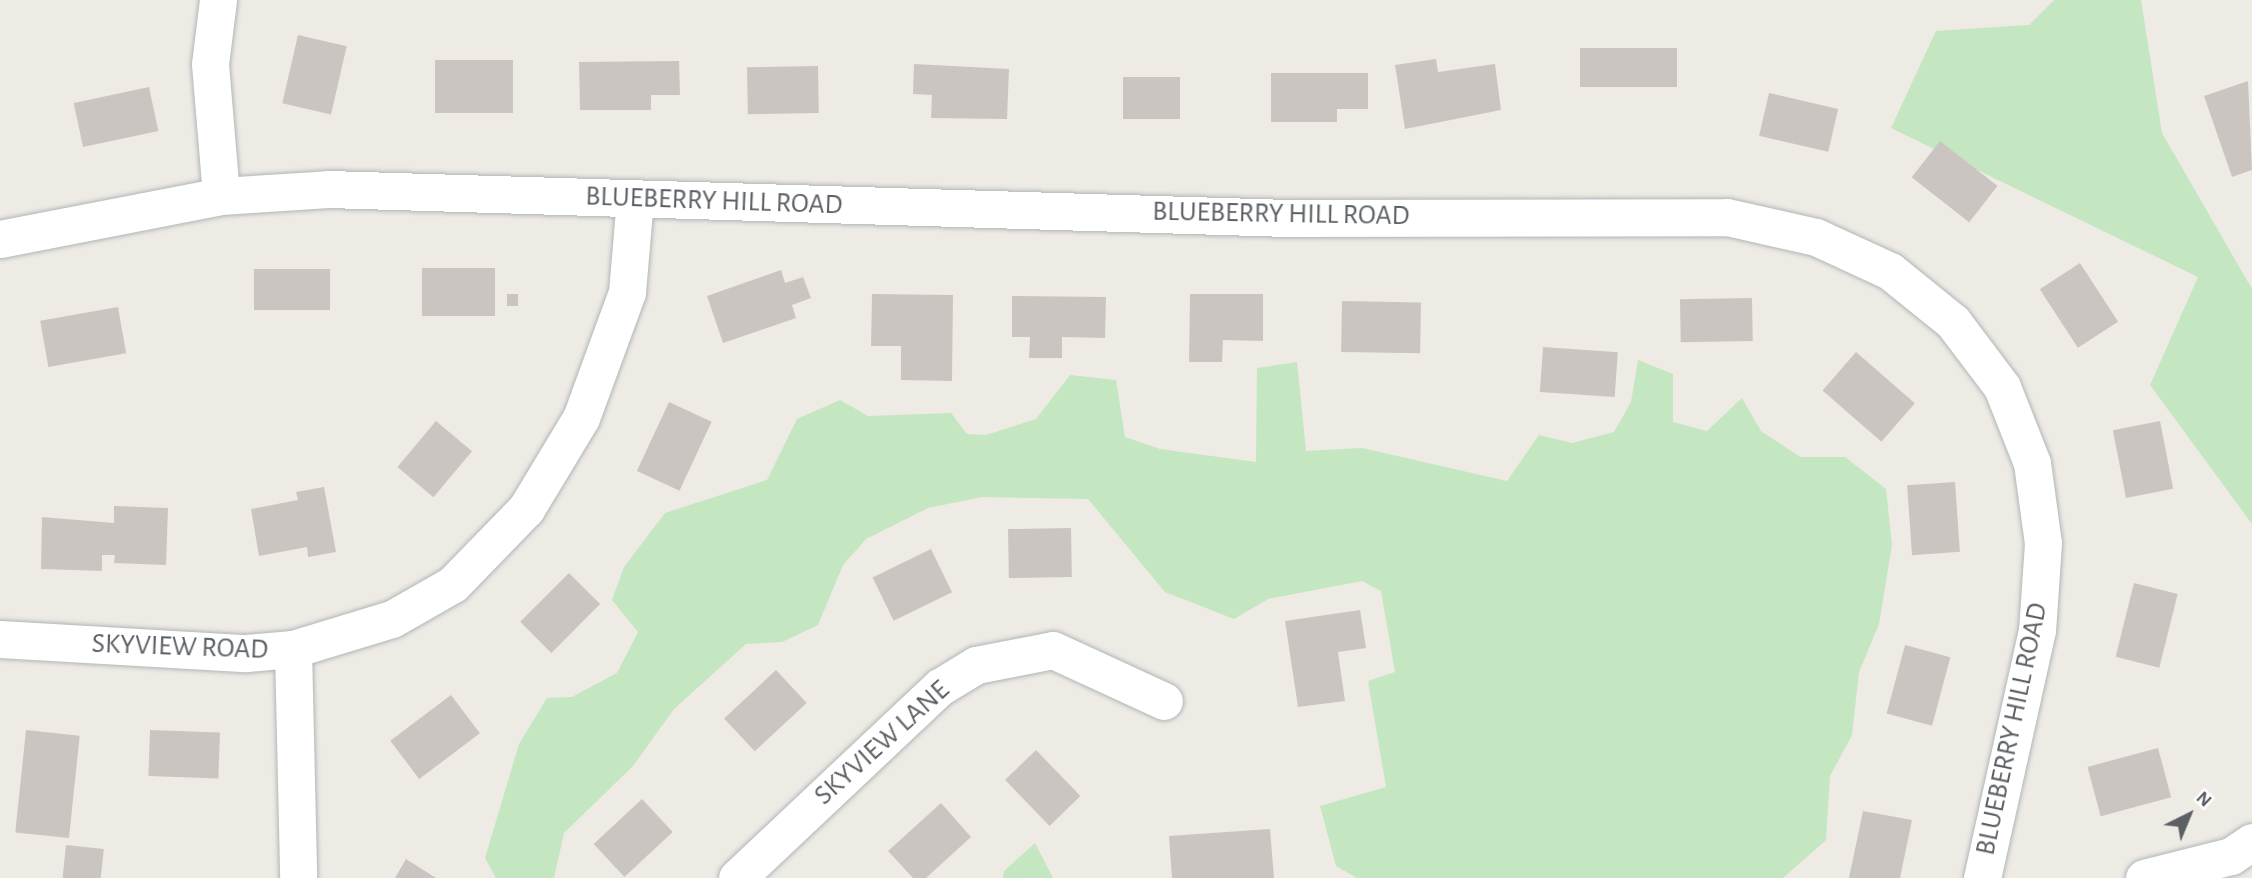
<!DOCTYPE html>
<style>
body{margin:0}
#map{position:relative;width:2252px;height:878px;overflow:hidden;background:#eeebe4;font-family:"Alegreya Sans",sans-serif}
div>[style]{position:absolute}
.green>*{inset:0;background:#c4e6c0}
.building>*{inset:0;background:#cac5c1;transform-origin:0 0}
.roads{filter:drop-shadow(0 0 2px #b1b5b9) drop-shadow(0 0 2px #b1b5b9)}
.minor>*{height:37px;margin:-18.5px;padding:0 18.5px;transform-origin:18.5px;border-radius:18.5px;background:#fff}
span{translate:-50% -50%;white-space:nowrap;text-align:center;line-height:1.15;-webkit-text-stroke:6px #fff;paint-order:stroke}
.street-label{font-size:28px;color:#5c6064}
.north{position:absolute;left:2154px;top:780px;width:70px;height:70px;-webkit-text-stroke:5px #fff;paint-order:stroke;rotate:43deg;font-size:19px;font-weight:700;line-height:28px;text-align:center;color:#5c6064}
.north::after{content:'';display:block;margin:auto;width:24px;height:32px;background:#5c6064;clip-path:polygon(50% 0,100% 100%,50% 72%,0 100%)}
</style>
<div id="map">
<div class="green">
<i style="clip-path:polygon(2054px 0,2141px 0,2162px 133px,2252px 289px,2252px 524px,2150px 385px,2198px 277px,1891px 128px,1936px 31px,2029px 25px)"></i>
<i style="clip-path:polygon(1638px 360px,1673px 374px,1673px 422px,1707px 431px,1742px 398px,1761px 431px,1800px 457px,1845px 457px,1886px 489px,1892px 545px,1879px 624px,1859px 672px,1852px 735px,1830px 776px,1826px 840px,1783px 878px,1357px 878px,1336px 866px,1320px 806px,1386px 787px,1368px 681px,1395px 672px,1381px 591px,1362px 581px,1268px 599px,1234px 619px,1165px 592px,1088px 499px,982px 497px,928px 508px,866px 539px,843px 565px,818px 625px,782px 642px,746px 644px,674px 709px,633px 766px,564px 833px,554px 878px,496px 878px,485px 858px,519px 744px,547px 698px,572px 697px,617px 673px,638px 632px,612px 600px,624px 567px,665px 513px,767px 480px,797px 419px,840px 400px,868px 416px,951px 413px,967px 434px,986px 435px,1036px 419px,1070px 375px,1116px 380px,1125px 437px,1160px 449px,1256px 462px,1257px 368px,1297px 362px,1306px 451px,1362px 448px,1507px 481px,1539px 435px,1572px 443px,1614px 432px,1631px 402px)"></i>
<i style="clip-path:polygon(1035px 843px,1053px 878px,1003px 878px,1004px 871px)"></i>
</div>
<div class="building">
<i style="left:298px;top:35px;width:50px;height:70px;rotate:13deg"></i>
<i style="left:1580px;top:48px;width:97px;height:39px"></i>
<i style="clip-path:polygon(1436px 59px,1438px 72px,1495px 64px,1501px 110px,1405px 129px,1395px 65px)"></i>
<i style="left:435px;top:60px;width:78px;height:53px"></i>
<i style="clip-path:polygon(679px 61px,680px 95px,651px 95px,651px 110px,580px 110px,579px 62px)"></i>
<i style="clip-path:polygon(914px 64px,1009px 69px,1007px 119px,931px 118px,932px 95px,913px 94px)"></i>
<i style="left:818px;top:66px;width:47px;height:71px;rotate:89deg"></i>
<i style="clip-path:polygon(1271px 73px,1368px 73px,1368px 109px,1337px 109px,1337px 122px,1271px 122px)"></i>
<i style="left:1123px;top:77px;width:57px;height:42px"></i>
<i style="clip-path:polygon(2248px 81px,2252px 170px,2232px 177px,2204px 96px)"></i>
<i style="left:149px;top:87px;width:45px;height:77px;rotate:78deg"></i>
<i style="left:1769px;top:93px;width:71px;height:44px;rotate:13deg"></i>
<i style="left:1940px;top:141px;width:73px;height:46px;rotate:38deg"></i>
<i style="left:2080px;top:263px;width:70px;height:48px;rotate:57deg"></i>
<i style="left:495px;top:268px;width:48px;height:73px;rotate:90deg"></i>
<i style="left:330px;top:269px;width:41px;height:76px;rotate:90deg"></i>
<i style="clip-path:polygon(781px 270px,785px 283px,803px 277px,811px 298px,792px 305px,796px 318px,723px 343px,707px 296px)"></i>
<i style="left:507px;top:294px;width:11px;height:12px"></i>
<i style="clip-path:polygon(872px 294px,953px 295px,952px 381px,901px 380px,901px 346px,871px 346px)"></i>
<i style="clip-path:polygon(1190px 294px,1263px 294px,1263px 341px,1223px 340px,1222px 362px,1189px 362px)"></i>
<i style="clip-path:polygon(1012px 296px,1106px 297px,1105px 338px,1062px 337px,1062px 358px,1029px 358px,1030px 337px,1012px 337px)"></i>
<i style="left:1752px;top:298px;width:43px;height:72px;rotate:89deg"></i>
<i style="left:1342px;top:301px;width:79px;height:51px;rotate:1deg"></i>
<i style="left:118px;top:307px;width:47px;height:79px;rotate:80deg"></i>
<i style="left:1543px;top:347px;width:75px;height:45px;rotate:4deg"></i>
<i style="left:1856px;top:352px;width:78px;height:51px;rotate:41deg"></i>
<i style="left:669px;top:402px;width:47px;height:76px;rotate:25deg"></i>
<i style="left:436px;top:421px;width:47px;height:60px;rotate:40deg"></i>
<i style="left:2160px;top:421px;width:69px;height:48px;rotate:79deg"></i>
<i style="left:1955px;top:482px;width:70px;height:48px;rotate:86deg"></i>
<i style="clip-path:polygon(324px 487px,336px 552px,308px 557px,307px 547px,259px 556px,251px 509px,298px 500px,296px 492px)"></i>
<i style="clip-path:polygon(114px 506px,168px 508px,166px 565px,114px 563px,115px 555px,102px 555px,102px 571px,41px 569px,42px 517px,114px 523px)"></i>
<i style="left:1071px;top:528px;width:49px;height:63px;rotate:89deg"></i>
<i style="left:931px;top:549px;width:48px;height:65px;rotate:64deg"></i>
<i style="left:569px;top:573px;width:44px;height:69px;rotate:45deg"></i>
<i style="left:2134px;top:583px;width:45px;height:76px;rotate:14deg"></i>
<i style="clip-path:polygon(1360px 610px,1366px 648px,1338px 652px,1345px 701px,1298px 707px,1285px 621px)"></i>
<i style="left:1905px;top:645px;width:47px;height:71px;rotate:15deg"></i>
<i style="left:776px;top:670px;width:45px;height:71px;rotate:47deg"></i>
<i style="left:451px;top:695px;width:48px;height:76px;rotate:53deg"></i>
<i style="left:26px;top:730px;width:54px;height:103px;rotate:6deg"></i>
<i style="left:150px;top:730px;width:70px;height:46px;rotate:2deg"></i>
<i style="left:2158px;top:748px;width:51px;height:73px;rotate:75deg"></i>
<i style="left:1036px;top:750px;width:64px;height:43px;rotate:46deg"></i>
<i style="left:642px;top:799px;width:45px;height:66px;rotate:47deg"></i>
<i style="clip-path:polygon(941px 803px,971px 837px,926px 878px,913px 878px,888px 851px)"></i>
<i style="clip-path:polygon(1863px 811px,1912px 820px,1900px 878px,1849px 878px)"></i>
<i style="clip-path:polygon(1270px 829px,1274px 878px,1172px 878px,1169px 836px)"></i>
<i style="left:66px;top:845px;width:38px;height:33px;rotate:6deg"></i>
<i style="clip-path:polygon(406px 859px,436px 878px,395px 878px)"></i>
</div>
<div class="roads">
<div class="minor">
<i style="left:218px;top:0;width:64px;rotate:97.1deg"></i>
<i style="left:210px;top:64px;width:132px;rotate:85.2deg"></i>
<i style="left:0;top:239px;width:225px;rotate:-11deg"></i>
<i style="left:221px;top:196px;width:107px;rotate:-3.7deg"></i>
<i style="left:328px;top:189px;width:962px;rotate:1.73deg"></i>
<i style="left:1290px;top:218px;width:437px;rotate:-0.1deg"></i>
<i style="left:1727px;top:217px;width:91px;rotate:12.7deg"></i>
<i style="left:1816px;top:237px;width:81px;rotate:24.7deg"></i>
<i style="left:1890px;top:271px;width:81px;rotate:39deg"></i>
<i style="left:1953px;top:322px;width:81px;rotate:53deg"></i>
<i style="left:2002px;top:387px;width:82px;rotate:68.5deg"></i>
<i style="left:2032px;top:463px;width:81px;rotate:82.2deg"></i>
<i style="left:2043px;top:543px;width:87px;rotate:93.9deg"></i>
<i style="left:2037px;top:630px;width:254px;rotate:102.5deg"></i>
<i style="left:0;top:639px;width:246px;rotate:3.3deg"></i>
<i style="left:246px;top:653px;width:47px;rotate:-4.9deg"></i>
<i style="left:293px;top:649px;width:103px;rotate:-16.9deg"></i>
<i style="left:392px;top:619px;width:70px;rotate:-29.8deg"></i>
<i style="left:453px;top:584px;width:105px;rotate:-45.8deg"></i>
<i style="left:526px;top:509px;width:106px;rotate:-58.9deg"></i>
<i style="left:581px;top:418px;width:134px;rotate:-69.9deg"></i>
<i style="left:627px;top:292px;width:94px;rotate:-85.1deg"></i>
<i style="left:293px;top:649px;width:229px;rotate:88.7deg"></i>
<i style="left:737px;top:878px;width:279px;rotate:-43.3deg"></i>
<i style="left:940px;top:687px;width:42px;rotate:-31.4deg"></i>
<i style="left:976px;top:665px;width:78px;rotate:-11deg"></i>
<i style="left:1053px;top:650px;width:122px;rotate:24.7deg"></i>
<i style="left:2144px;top:878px;width:90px;rotate:-14.2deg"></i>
<i style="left:2231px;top:856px;width:25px;rotate:-34deg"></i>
</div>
</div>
<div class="street-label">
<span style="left:714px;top:201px;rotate:2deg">BLUEBERRY HILL ROAD</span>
<span style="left:1281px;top:214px;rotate:1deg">BLUEBERRY HILL ROAD</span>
<span style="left:180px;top:647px;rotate:2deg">SKYVIEW ROAD</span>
<span style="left:2012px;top:729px;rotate:-78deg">BLUEBERRY HILL ROAD</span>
<span style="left:882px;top:743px;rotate:-42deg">SKYVIEW LANE</span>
</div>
<div class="north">N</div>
</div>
